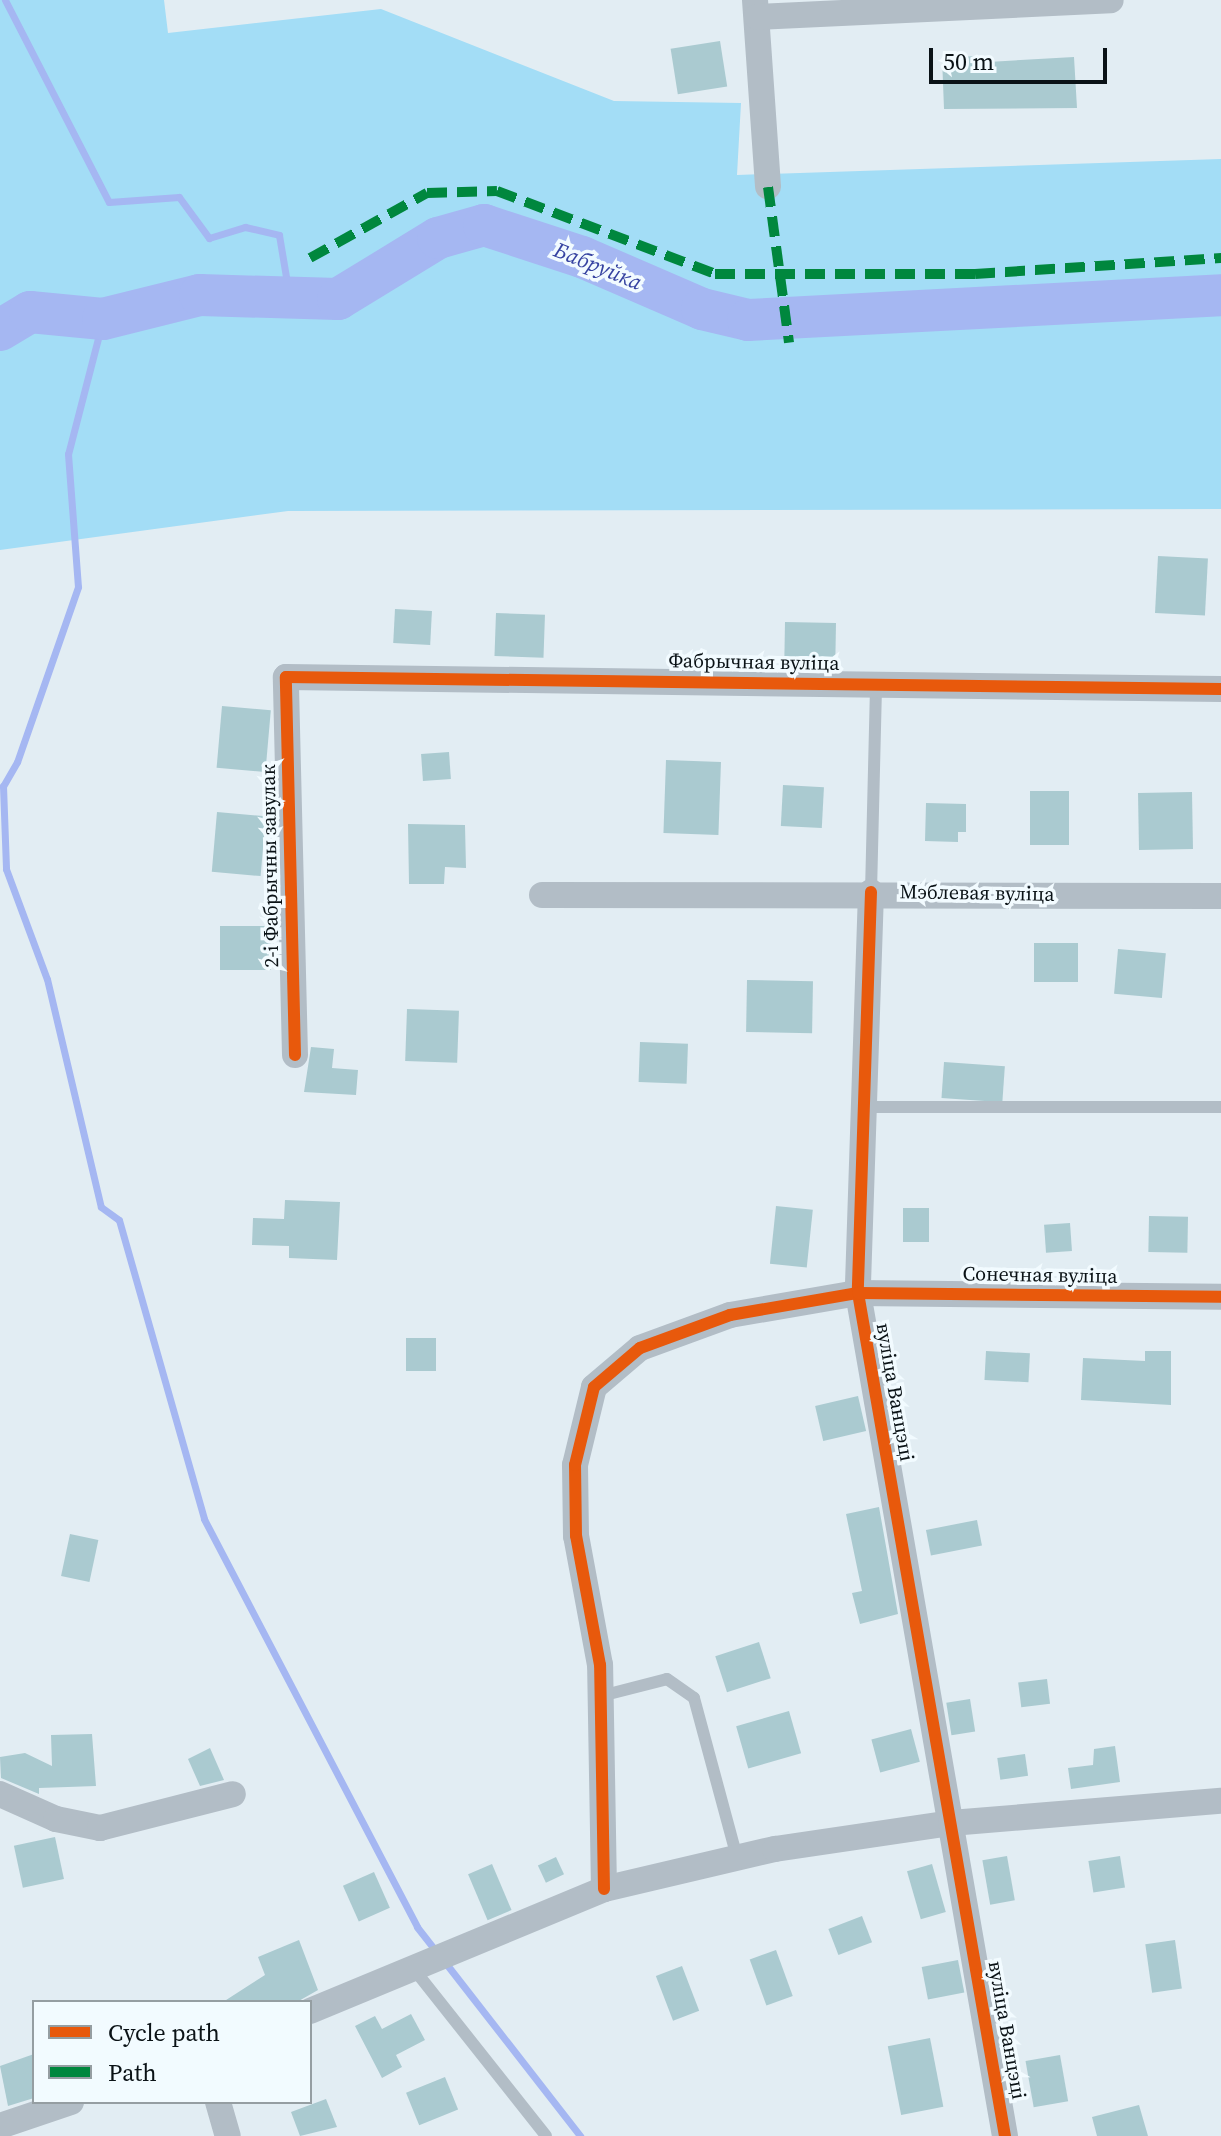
<!DOCTYPE html>
<meta charset="utf-8">
<style>
body{margin:0}
#map{position:relative;width:1221px;height:2136px;overflow:hidden;background:#e2edf3;font-family:"Source Serif 4",serif}
div>[style]{position:absolute}
.green>*{inset:0;background:#a3ddf6}
.stream>*{height:7px;margin:-3.5px;padding:0 3.5px;transform-origin:3.5px;border-radius:3.5px;background:#a5b7f2}
.river>*{height:42px;margin:-21px;padding:0 21px;transform-origin:21px;border-radius:21px;background:#a5b7f2}
.building>*{inset:0;background:#aacad0;transform-origin:0 0}
.service>*{height:12px;margin:-6px;padding:0 6px;transform-origin:6px;border-radius:6px;background:#b2bdc6}
.minor>*{height:26px;margin:-13px;padding:0 13px;transform-origin:13px;border-radius:13px;background:#b2bdc6}
.quiet>*{height:10px;margin-top:-5px;transform-origin:0;background:repeating-linear-gradient(90deg,#00873e 0 20px,transparent 0 30px)}
.cycleway>*{height:12px;margin:-6px;padding:0 6px;transform-origin:6px;border-radius:6px;background:#e8590c}
span{translate:-50% -50%;white-space:nowrap;text-align:center;line-height:1.15;-webkit-text-stroke:7px #f2fbff;paint-order:stroke}
.street-label{font-size:20px;color:#0a1216}
.water-label{font-size:22px;color:#3643a1;font-style:italic}
.legend{position:absolute;left:32px;top:2000px;width:280px;height:104px;box-sizing:border-box;background:#f2fbff;border:2px solid #959ea2;margin:0;padding:10px 14px;list-style:none;font-size:24px;color:#0a1216}
.legend li{display:flex;align-items:center;gap:16px;height:40px}
.legend b{width:40px;border:2px solid #959ea2}
.scale{position:absolute;left:929px;top:48px;width:178px;height:36px;box-sizing:border-box;border:4px solid #0a1216;border-top:0;padding-left:10px;font-size:24px;line-height:28px;white-space:nowrap;color:#0a1216;-webkit-text-stroke:6px #f2fbff;paint-order:stroke}
</style>
<div id="map">
<div class="green">
<i style="clip-path:polygon(0 0,164px 0,168px 33px,381px 9px,614px 101px,741px 103px,737px 175px,1221px 159px,1221px 509px,288px 511px,0 550px)"></i>
</div>
<div class="stream">
<i style="left:5px;top:0;width:227px;rotate:62.8deg"></i>
<i style="left:109px;top:202px;width:70px;rotate:-4.1deg"></i>
<i style="left:179px;top:197px;width:51px;rotate:53.8deg"></i>
<i style="left:209px;top:238px;width:38px;rotate:-17deg"></i>
<i style="left:245px;top:227px;width:35px;rotate:13deg"></i>
<i style="left:279px;top:235px;width:67px;rotate:80.5deg"></i>
<i style="left:103px;top:319px;width:139px;rotate:104.5deg"></i>
<i style="left:68px;top:454px;width:133px;rotate:85.7deg"></i>
<i style="left:78px;top:587px;width:185px;rotate:109.2deg"></i>
<i style="left:17px;top:762px;width:28px;rotate:120deg"></i>
<i style="left:3px;top:786px;width:83px;rotate:87.9deg"></i>
<i style="left:6px;top:869px;width:117px;rotate:69.6deg"></i>
<i style="left:47px;top:979px;width:234px;rotate:76.7deg"></i>
<i style="left:101px;top:1207px;width:22px;rotate:36deg"></i>
<i style="left:119px;top:1220px;width:311px;rotate:74.1deg"></i>
<i style="left:204px;top:1519px;width:460px;rotate:62.4deg"></i>
<i style="left:417px;top:1927px;width:31px;rotate:52deg"></i>
<i style="left:444px;top:1961px;width:222px;rotate:52.1deg"></i>
</div>
<div class="river">
<i style="left:0;top:330px;width:35px;rotate:-31deg"></i>
<i style="left:30px;top:312px;width:73px;rotate:5.5deg"></i>
<i style="left:103px;top:319px;width:100px;rotate:-13.9deg"></i>
<i style="left:200px;top:295px;width:138px;rotate:1.7deg"></i>
<i style="left:338px;top:299px;width:117px;rotate:-31.4deg"></i>
<i style="left:438px;top:238px;width:48px;rotate:-15.8deg"></i>
<i style="left:484px;top:225px;width:103px;rotate:18.1deg"></i>
<i style="left:582px;top:257px;width:131px;rotate:23.4deg"></i>
<i style="left:702px;top:309px;width:47px;rotate:13.4deg"></i>
<i style="left:748px;top:320px;width:474px;rotate:-3deg"></i>
</div>
<div class="building">
<i style="left:720px;top:41px;width:46px;height:50px;rotate:81deg"></i>
<i style="clip-path:polygon(988px 56px,988px 62px,1074px 57px,1077px 108px,944px 109px,942px 57px)"></i>
<i style="left:1158px;top:556px;width:50px;height:57px;rotate:3deg"></i>
<i style="left:395px;top:609px;width:37px;height:34px;rotate:3deg"></i>
<i style="left:496px;top:613px;width:49px;height:43px;rotate:2deg"></i>
<i style="left:785px;top:622px;width:51px;height:44px;rotate:1deg"></i>
<i style="left:222px;top:706px;width:49px;height:62px;rotate:5deg"></i>
<i style="left:449px;top:752px;width:27px;height:28px;rotate:86deg"></i>
<i style="left:666px;top:760px;width:55px;height:73px;rotate:2deg"></i>
<i style="left:783px;top:785px;width:41px;height:41px;rotate:3deg"></i>
<i style="left:1030px;top:791px;width:39px;height:54px"></i>
<i style="left:1192px;top:792px;width:57px;height:54px;rotate:89deg"></i>
<i style="clip-path:polygon(926px 803px,966px 804px,966px 832px,958px 832px,958px 842px,925px 841px)"></i>
<i style="left:217px;top:812px;width:49px;height:60px;rotate:5deg"></i>
<i style="clip-path:polygon(408px 824px,465px 825px,466px 868px,445px 867px,444px 884px,409px 884px)"></i>
<i style="left:220px;top:926px;width:51px;height:44px"></i>
<i style="left:1034px;top:943px;width:44px;height:39px"></i>
<i style="left:1118px;top:949px;width:48px;height:45px;rotate:5deg"></i>
<i style="left:747px;top:980px;width:66px;height:52px;rotate:1deg"></i>
<i style="left:407px;top:1009px;width:52px;height:52px;rotate:2deg"></i>
<i style="left:640px;top:1042px;width:48px;height:40px;rotate:2deg"></i>
<i style="clip-path:polygon(311px 1047px,334px 1049px,332px 1068px,358px 1070px,356px 1095px,304px 1092px)"></i>
<i style="left:944px;top:1062px;width:61px;height:36px;rotate:4deg"></i>
<i style="clip-path:polygon(285px 1200px,340px 1202px,337px 1260px,289px 1258px,289px 1246px,252px 1245px,253px 1218px,284px 1219px)"></i>
<i style="left:776px;top:1206px;width:37px;height:58px;rotate:6deg"></i>
<i style="left:903px;top:1208px;width:26px;height:34px"></i>
<i style="left:1149px;top:1216px;width:39px;height:36px;rotate:1deg"></i>
<i style="left:1070px;top:1223px;width:28px;height:26px;rotate:86deg"></i>
<i style="left:406px;top:1338px;width:30px;height:33px"></i>
<i style="left:986px;top:1351px;width:44px;height:29px;rotate:3deg"></i>
<i style="clip-path:polygon(1145px 1351px,1171px 1351px,1171px 1405px,1081px 1400px,1083px 1358px,1145px 1361px)"></i>
<i style="left:858px;top:1396px;width:36px;height:44px;rotate:77deg"></i>
<i style="clip-path:polygon(879px 1507px,898px 1614px,860px 1624px,852px 1593px,862px 1591px,846px 1514px)"></i>
<i style="left:977px;top:1520px;width:26px;height:52px;rotate:79deg"></i>
<i style="left:70px;top:1534px;width:29px;height:43px;rotate:12deg"></i>
<i style="left:759px;top:1642px;width:38px;height:46px;rotate:72deg"></i>
<i style="left:1047px;top:1679px;width:25px;height:29px;rotate:83deg"></i>
<i style="left:970px;top:1699px;width:33px;height:24px;rotate:81deg"></i>
<i style="left:789px;top:1711px;width:44px;height:55px;rotate:74deg"></i>
<i style="left:911px;top:1729px;width:34px;height:41px;rotate:75deg"></i>
<i style="clip-path:polygon(92px 1734px,96px 1786px,39px 1788px,39px 1794px,1px 1778px,0 1757px,25px 1753px,52px 1766px,51px 1735px)"></i>
<i style="clip-path:polygon(1115px 1746px,1120px 1782px,1071px 1789px,1068px 1768px,1093px 1765px,1094px 1749px)"></i>
<i style="clip-path:polygon(210px 1748px,224px 1780px,200px 1786px,188px 1759px)"></i>
<i style="left:1025px;top:1754px;width:22px;height:28px;rotate:82deg"></i>
<i style="left:55px;top:1837px;width:43px;height:42px;rotate:78deg"></i>
<i style="left:1007px;top:1856px;width:45px;height:25px;rotate:80deg"></i>
<i style="left:1120px;top:1856px;width:32px;height:32px;rotate:81deg"></i>
<i style="left:556px;top:1857px;width:19px;height:20px;rotate:65deg"></i>
<i style="left:492px;top:1864px;width:50px;height:26px;rotate:67deg"></i>
<i style="left:932px;top:1864px;width:50px;height:26px;rotate:74deg"></i>
<i style="left:374px;top:1872px;width:39px;height:34px;rotate:66deg"></i>
<i style="left:862px;top:1916px;width:28px;height:36px;rotate:69deg"></i>
<i style="clip-path:polygon(299px 1940px,318px 1990px,297px 2002px,223px 2002px,265px 1975px,258px 1957px)"></i>
<i style="left:1175px;top:1940px;width:49px;height:30px;rotate:82deg"></i>
<i style="left:776px;top:1950px;width:49px;height:28px;rotate:70deg"></i>
<i style="left:958px;top:1960px;width:33px;height:37px;rotate:79deg"></i>
<i style="left:682px;top:1966px;width:48px;height:28px;rotate:69deg"></i>
<i style="clip-path:polygon(411px 2014px,425px 2040px,396px 2055px,402px 2067px,382px 2078px,355px 2026px,375px 2016px,382px 2029px)"></i>
<i style="left:930px;top:2038px;width:70px;height:43px;rotate:79deg"></i>
<i style="clip-path:polygon(34px 2054px,34px 2098px,8px 2106px,0 2066px)"></i>
<i style="left:1060px;top:2055px;width:47px;height:35px;rotate:80deg"></i>
<i style="left:445px;top:2077px;width:35px;height:42px;rotate:68deg"></i>
<i style="clip-path:polygon(326px 2099px,337px 2127px,300px 2136px,291px 2112px)"></i>
<i style="clip-path:polygon(1139px 2105px,1148px 2136px,1097px 2136px,1092px 2117px)"></i>
</div>
<div class="service">
<i style="left:871px;top:892px;width:208px;rotate:-88.6deg"></i>
<i style="left:864px;top:1107px;width:357px"></i>
<i style="left:601px;top:1696px;width:68px;rotate:-14.4deg"></i>
<i style="left:667px;top:1679px;width:33px;rotate:35deg"></i>
<i style="left:694px;top:1698px;width:165px;rotate:74.9deg"></i>
<i style="left:413px;top:1968px;width:214px;rotate:51.6deg"></i>
</div>
<div class="minor">
<i style="left:755px;top:0;width:187px;rotate:86deg"></i>
<i style="left:757px;top:17px;width:354px;rotate:-2.7deg"></i>
<i style="left:871px;top:892px;width:401px;rotate:91.9deg"></i>
<i style="left:858px;top:1293px;width:856px;rotate:80.11deg"></i>
<i style="left:542px;top:895px;width:679px;rotate:0.08deg"></i>
<i style="left:295px;top:1055px;width:378px;rotate:-91.4deg"></i>
<i style="left:286px;top:677px;width:935px;rotate:0.74deg"></i>
<i style="left:0;top:1794px;width:61px;rotate:24.1deg"></i>
<i style="left:56px;top:1819px;width:45px;rotate:11.6deg"></i>
<i style="left:100px;top:1828px;width:137px;rotate:-14.3deg"></i>
<i style="left:604px;top:1889px;width:224px;rotate:-91deg"></i>
<i style="left:600px;top:1665px;width:131px;rotate:-100.5deg"></i>
<i style="left:576px;top:1536px;width:71px;rotate:-90.8deg"></i>
<i style="left:575px;top:1465px;width:80px;rotate:-76.3deg"></i>
<i style="left:594px;top:1387px;width:60px;rotate:-40.3deg"></i>
<i style="left:640px;top:1348px;width:96px;rotate:-20.1deg"></i>
<i style="left:730px;top:1315px;width:130px;rotate:-9.8deg"></i>
<i style="left:858px;top:1293px;width:363px;rotate:0.6deg"></i>
<i style="left:310px;top:2011px;width:318px;rotate:-22.5deg"></i>
<i style="left:604px;top:1889px;width:176px;rotate:-13.2deg"></i>
<i style="left:775px;top:1849px;width:178px;rotate:-8.4deg"></i>
<i style="left:951px;top:1823px;width:271px;rotate:-4.7deg"></i>
<i style="left:218px;top:2102px;width:35px;rotate:74deg"></i>
<i style="left:0;top:2126px;width:75px;rotate:-18.7deg"></i>
</div>
<div class="quiet">
<i style="left:768px;top:187px;width:157px;rotate:82.3deg"></i>
<i style="left:310px;top:258px;width:134px;rotate:-29.1deg"></i>
<i style="left:427px;top:193px;width:70px;rotate:-1.6deg"></i>
<i style="left:497px;top:191px;width:233px;rotate:20.8deg"></i>
<i style="left:715px;top:274px;width:260px"></i>
<i style="left:975px;top:274px;width:247px;rotate:-3.7deg"></i>
</div>
<div class="cycleway">
<i style="left:871px;top:892px;width:401px;rotate:91.9deg"></i>
<i style="left:858px;top:1293px;width:856px;rotate:80.11deg"></i>
<i style="left:295px;top:1055px;width:378px;rotate:-91.4deg"></i>
<i style="left:286px;top:677px;width:935px;rotate:0.74deg"></i>
<i style="left:604px;top:1889px;width:224px;rotate:-91deg"></i>
<i style="left:600px;top:1665px;width:131px;rotate:-100.5deg"></i>
<i style="left:576px;top:1536px;width:71px;rotate:-90.8deg"></i>
<i style="left:575px;top:1465px;width:80px;rotate:-76.3deg"></i>
<i style="left:594px;top:1387px;width:60px;rotate:-40.3deg"></i>
<i style="left:640px;top:1348px;width:96px;rotate:-20.1deg"></i>
<i style="left:730px;top:1315px;width:130px;rotate:-9.8deg"></i>
<i style="left:858px;top:1293px;width:363px;rotate:0.6deg"></i>
</div>
<div class="street-label">
<span style="left:754px;top:662px;rotate:1deg">Фабрычная вуліца</span>
<span style="left:270px;top:866px;rotate:-91deg">2-і Фабрычны завулак</span>
<span style="left:977px;top:893px;rotate:1deg">Мэблевая вуліца</span>
<span style="left:1040px;top:1275px;rotate:1deg">Сонечная вуліца</span>
<span style="left:895px;top:1392px;rotate:80deg">вуліца Ванцэці</span>
<span style="left:1007px;top:2030px;rotate:80deg">вуліца Ванцэці</span>
</div>
<div class="water-label">
<span style="left:598px;top:266px;rotate:22deg">Бабруйка</span>
</div>
<ul class="legend">
<li><b style="height:10px;background:#e8590c"></b>Cycle path</li>
<li><b style="height:10px;background:#00873e"></b>Path</li>
</ul>
<div class="scale">50 m</div>
</div>
